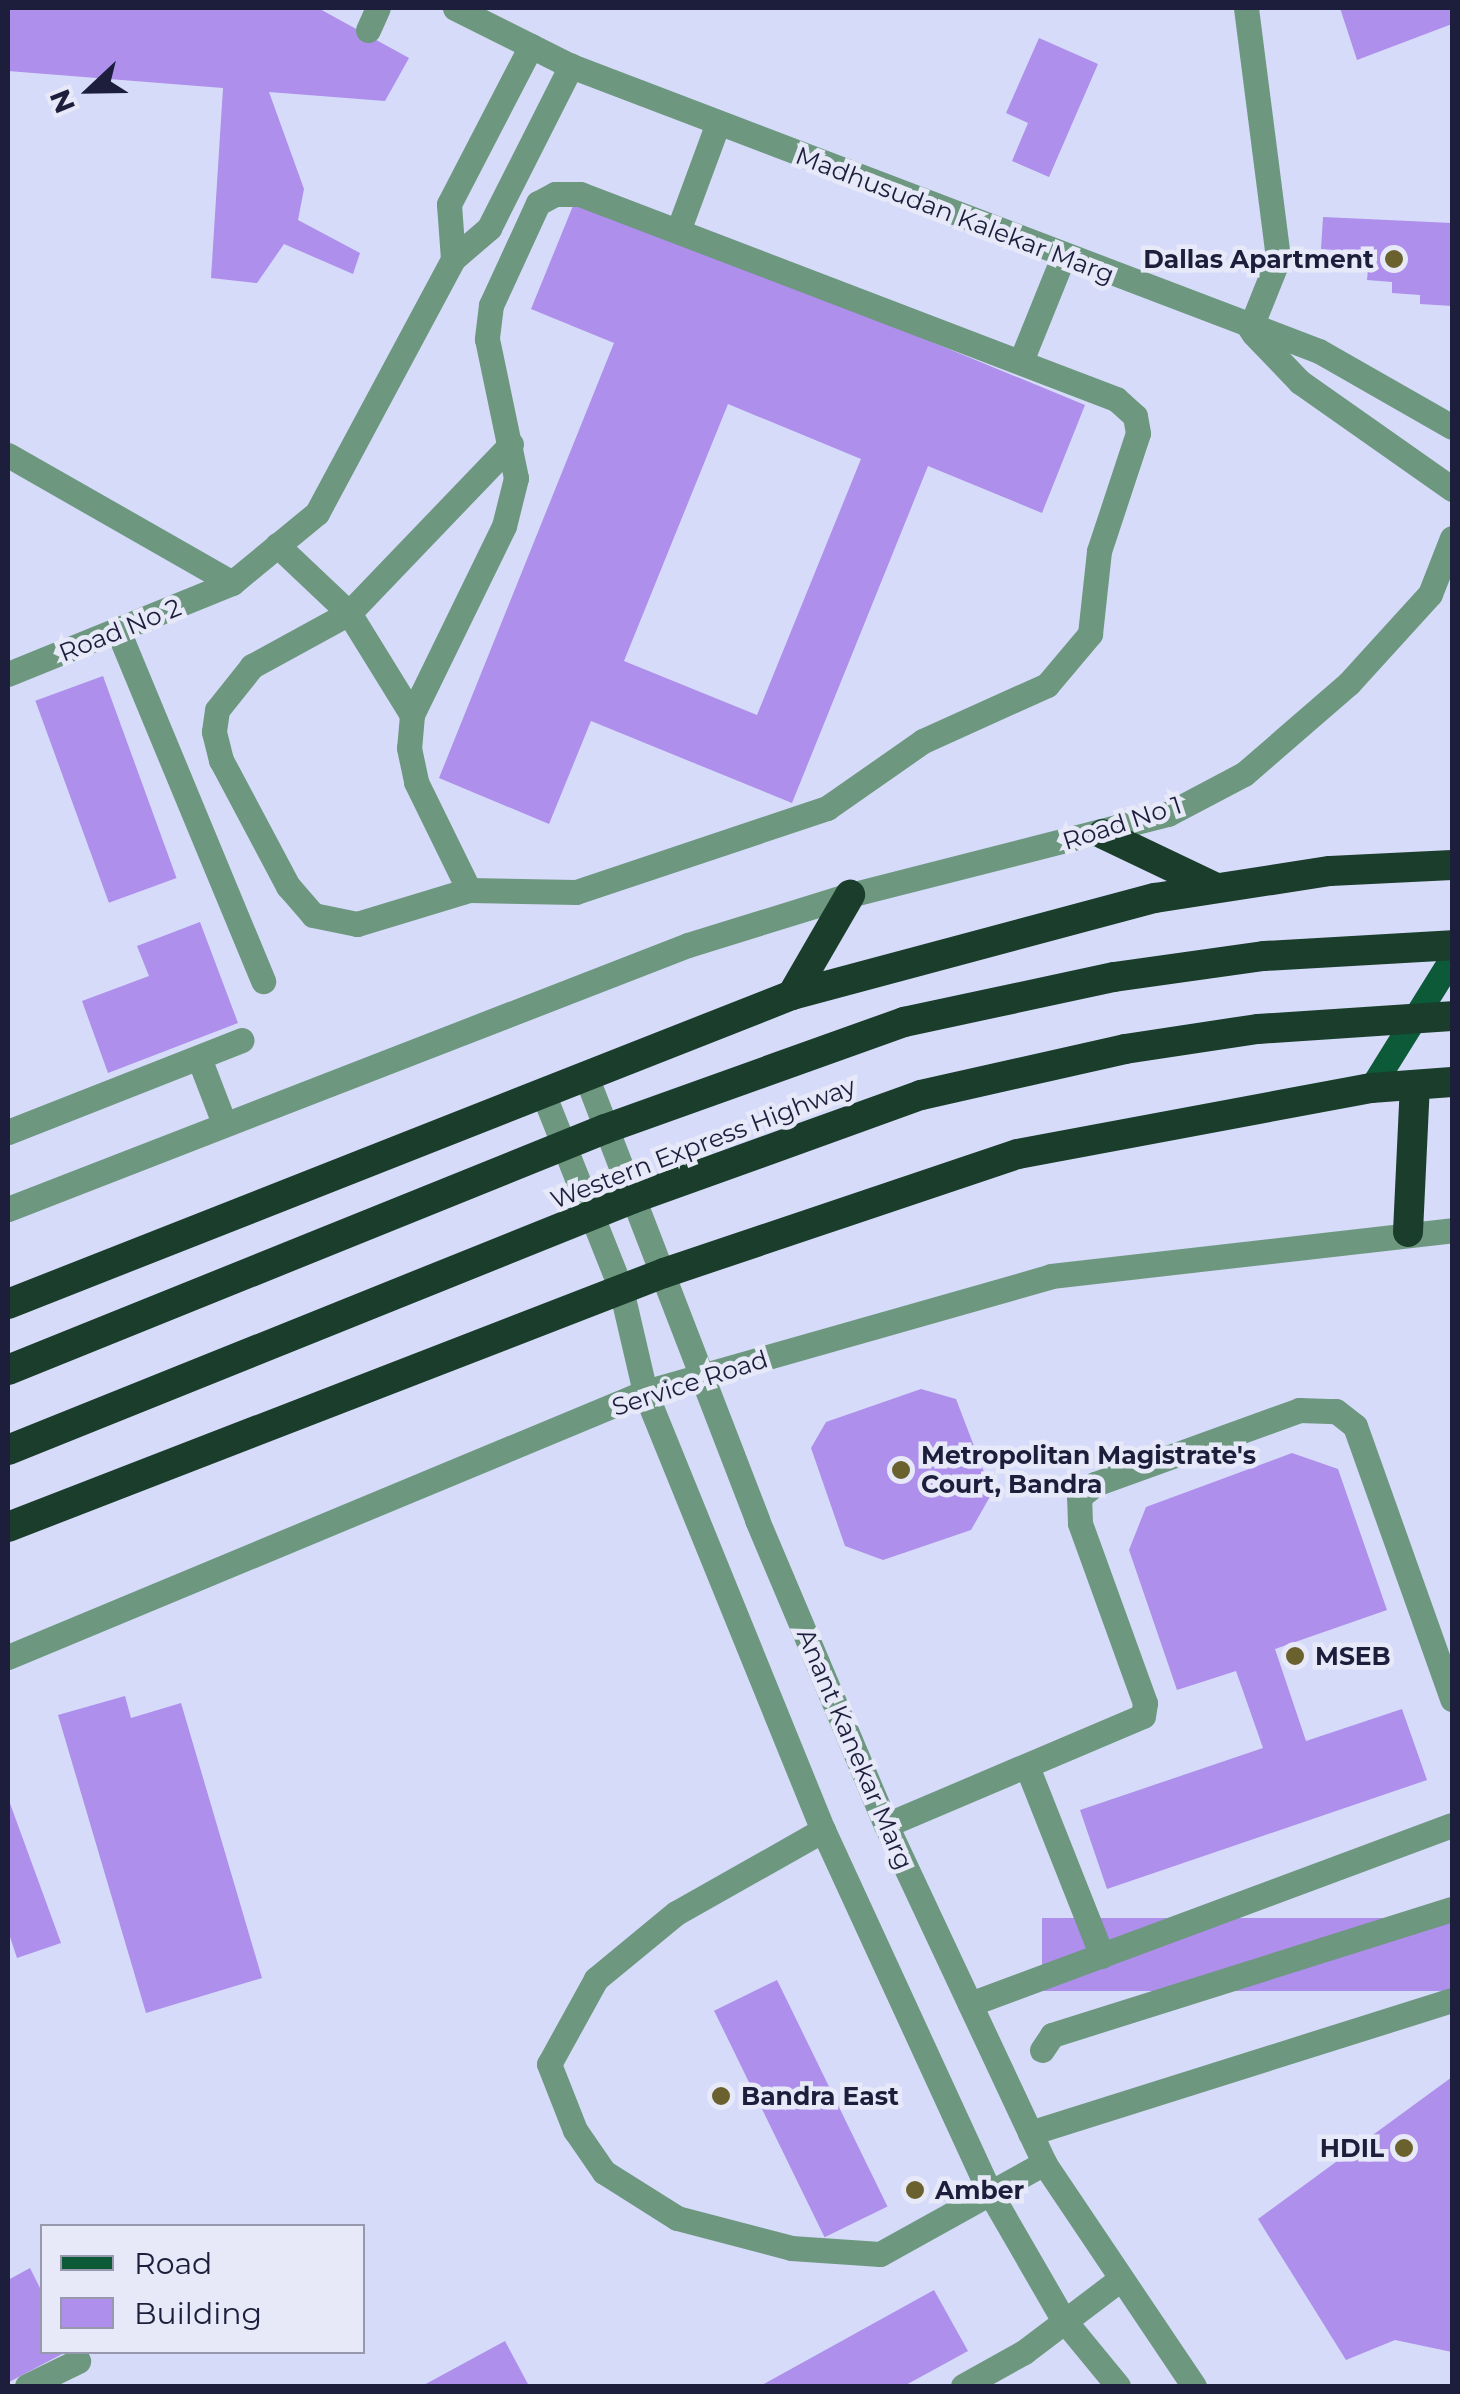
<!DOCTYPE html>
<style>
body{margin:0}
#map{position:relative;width:1460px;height:2394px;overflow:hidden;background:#d6dbfa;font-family:Montserrat,sans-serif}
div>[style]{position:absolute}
.building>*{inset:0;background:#ae8feb;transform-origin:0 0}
.minor>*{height:25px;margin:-12.5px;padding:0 12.5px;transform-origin:12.5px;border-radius:12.5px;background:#6d987f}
.major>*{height:25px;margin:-12.5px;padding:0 12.5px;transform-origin:12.5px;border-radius:12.5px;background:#0c5a38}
.highway>*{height:30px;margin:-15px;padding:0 15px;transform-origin:15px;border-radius:15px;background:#1a3e2b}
.highway-bridge>*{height:30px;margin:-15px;padding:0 15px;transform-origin:15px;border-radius:15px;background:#1a3e2b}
.dots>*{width:28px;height:28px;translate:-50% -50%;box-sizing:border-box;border:5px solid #e7e9f9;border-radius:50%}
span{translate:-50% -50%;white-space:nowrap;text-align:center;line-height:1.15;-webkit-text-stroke:9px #e7e9f9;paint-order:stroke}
.street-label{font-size:25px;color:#1c1e3b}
.poi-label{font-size:25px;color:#1c1e3b;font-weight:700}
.right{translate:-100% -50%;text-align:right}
.left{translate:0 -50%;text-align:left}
.frame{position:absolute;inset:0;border:10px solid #1c1e3b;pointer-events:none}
.legend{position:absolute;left:40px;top:2224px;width:325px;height:130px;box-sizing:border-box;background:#e7e9f9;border:2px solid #9698ad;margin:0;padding:12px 18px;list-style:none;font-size:30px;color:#1c1e3b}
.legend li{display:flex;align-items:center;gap:20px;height:50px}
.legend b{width:50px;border:2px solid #9698ad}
.north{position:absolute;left:40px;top:40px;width:100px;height:100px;-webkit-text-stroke:8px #e7e9f9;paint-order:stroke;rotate:248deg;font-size:28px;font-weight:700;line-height:40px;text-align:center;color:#1c1e3b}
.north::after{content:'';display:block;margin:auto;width:35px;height:45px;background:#1c1e3b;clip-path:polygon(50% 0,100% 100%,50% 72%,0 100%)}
</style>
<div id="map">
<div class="building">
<i style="clip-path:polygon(8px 8px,318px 8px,409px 58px,385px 101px,269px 92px,304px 189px,298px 220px,360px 253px,353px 274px,284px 244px,257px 283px,211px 278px,223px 88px,8px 71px)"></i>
<i style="clip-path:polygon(1340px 8px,1452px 8px,1452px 24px,1357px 60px)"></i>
<i style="clip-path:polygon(1039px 38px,1098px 64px,1049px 177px,1012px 161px,1028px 123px,1006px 113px)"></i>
<i style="clip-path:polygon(evenodd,577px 196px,1085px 405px,1042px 513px,928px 466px,792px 803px,591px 721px,549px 824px,439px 778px,614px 343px,531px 309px,577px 196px,728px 404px,861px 459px,757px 715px,624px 661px,728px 404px)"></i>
<i style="clip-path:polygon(1323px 217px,1452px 223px,1452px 306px,1420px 304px,1420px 295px,1392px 293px,1392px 282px,1367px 280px,1368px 270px,1334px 268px,1335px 250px,1321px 249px)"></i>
<i style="left:103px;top:676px;width:215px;height:72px;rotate:70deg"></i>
<i style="clip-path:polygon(200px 922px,238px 1023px,108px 1073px,82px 1001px,149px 976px,137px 946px)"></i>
<i style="clip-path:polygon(921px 1389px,956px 1399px,992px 1493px,971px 1530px,883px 1560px,845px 1546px,811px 1448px,826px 1422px)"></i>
<i style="clip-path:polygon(1292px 1453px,1338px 1469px,1387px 1610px,1275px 1649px,1306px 1741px,1402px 1709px,1427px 1780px,1107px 1889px,1080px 1810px,1263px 1748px,1236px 1671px,1177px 1690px,1129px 1550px,1146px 1507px)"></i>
<i style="clip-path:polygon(125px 1696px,131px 1718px,181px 1703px,262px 1978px,146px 2013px,58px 1715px)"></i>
<i style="clip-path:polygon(8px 1798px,61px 1943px,17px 1958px,8px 1931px)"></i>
<i style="left:1452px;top:1918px;width:73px;height:410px;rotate:90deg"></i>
<i style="left:777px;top:1980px;width:252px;height:70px;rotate:64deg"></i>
<i style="clip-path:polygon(1452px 2077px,1452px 2352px,1395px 2340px,1346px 2360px,1258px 2219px)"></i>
<i style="clip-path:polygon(30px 2268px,42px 2292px,42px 2352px,66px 2352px,9px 2382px,8px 2280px)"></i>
<i style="clip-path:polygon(934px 2290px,968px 2351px,904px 2386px,760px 2386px)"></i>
<i style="clip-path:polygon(505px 2341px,529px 2386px,422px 2386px)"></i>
</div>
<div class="minor">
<i style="left:455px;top:8px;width:130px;rotate:26.6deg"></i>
<i style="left:571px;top:66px;width:800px;rotate:20.86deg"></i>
<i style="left:1319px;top:351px;width:153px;rotate:29.7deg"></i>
<i style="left:1246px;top:8px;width:253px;rotate:82.7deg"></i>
<i style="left:1278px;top:259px;width:75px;rotate:111.8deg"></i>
<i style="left:368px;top:30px;width:24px;rotate:-66deg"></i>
<i style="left:678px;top:231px;width:115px;rotate:-69.7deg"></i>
<i style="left:453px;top:259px;width:55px;rotate:-94.2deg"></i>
<i style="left:449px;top:204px;width:178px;rotate:-62.6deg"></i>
<i style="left:1253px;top:333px;width:68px;rotate:46.2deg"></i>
<i style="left:1300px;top:382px;width:186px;rotate:35.1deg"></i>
<i style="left:1021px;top:361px;width:112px;rotate:-68deg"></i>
<i style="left:8px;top:455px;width:258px;rotate:29.7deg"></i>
<i style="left:277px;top:545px;width:99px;rotate:43.4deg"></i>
<i style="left:349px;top:613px;width:111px;rotate:151.3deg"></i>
<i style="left:252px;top:666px;width:56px;rotate:128.5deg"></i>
<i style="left:217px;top:710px;width:22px;rotate:98deg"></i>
<i style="left:214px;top:732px;width:29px;rotate:76deg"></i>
<i style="left:221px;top:760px;width:143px;rotate:62deg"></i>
<i style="left:288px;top:886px;width:38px;rotate:49deg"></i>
<i style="left:313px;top:915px;width:45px;rotate:11.6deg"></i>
<i style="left:357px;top:924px;width:117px;rotate:-16.9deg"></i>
<i style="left:469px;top:890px;width:107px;rotate:1.1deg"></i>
<i style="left:576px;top:892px;width:265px;rotate:-18.5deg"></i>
<i style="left:827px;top:808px;width:117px;rotate:-34.9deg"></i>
<i style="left:923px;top:741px;width:136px;rotate:-24.3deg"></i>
<i style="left:1047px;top:685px;width:67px;rotate:-49.9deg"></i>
<i style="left:1090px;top:634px;width:83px;rotate:-83.8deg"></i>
<i style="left:1099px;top:551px;width:124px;rotate:-71.7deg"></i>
<i style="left:1138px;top:433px;width:17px;rotate:-100deg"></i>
<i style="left:1135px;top:416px;width:25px;rotate:-138deg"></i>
<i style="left:1116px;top:399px;width:574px;rotate:-159.07deg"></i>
<i style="left:580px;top:194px;width:25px;rotate:180deg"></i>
<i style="left:555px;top:194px;width:19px;rotate:152deg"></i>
<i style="left:538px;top:203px;width:112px;rotate:114.7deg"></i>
<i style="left:491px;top:305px;width:34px;rotate:97deg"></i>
<i style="left:487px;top:339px;width:142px;rotate:78.2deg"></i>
<i style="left:516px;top:478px;width:49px;rotate:104deg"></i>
<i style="left:504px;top:526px;width:210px;rotate:116deg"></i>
<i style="left:412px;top:715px;width:33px;rotate:95deg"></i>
<i style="left:409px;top:748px;width:35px;rotate:78deg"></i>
<i style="left:416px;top:782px;width:120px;rotate:63.9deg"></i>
<i style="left:119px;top:633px;width:377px;rotate:67.5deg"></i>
<i style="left:8px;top:674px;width:242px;rotate:-22.1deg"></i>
<i style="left:232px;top:583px;width:110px;rotate:-39.5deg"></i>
<i style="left:317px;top:513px;width:288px;rotate:-61.8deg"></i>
<i style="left:453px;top:259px;width:48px;rotate:-40.7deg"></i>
<i style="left:489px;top:228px;width:182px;rotate:-63.2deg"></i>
<i style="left:412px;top:715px;width:120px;rotate:-121.7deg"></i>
<i style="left:349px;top:613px;width:234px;rotate:-46.2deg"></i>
<i style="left:199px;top:1058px;width:70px;rotate:69deg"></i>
<i style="left:586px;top:1076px;width:476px;rotate:68.9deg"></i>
<i style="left:757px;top:1520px;width:331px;rotate:67.1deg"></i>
<i style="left:886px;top:1825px;width:373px;rotate:64.9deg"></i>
<i style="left:1044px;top:2163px;width:269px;rotate:56.1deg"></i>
<i style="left:543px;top:1093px;width:211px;rotate:68.3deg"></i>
<i style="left:621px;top:1289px;width:106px;rotate:76.9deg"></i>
<i style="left:645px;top:1392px;width:473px;rotate:67.9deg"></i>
<i style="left:823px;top:1830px;width:397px;rotate:65.3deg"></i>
<i style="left:989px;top:2191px;width:148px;rotate:60deg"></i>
<i style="left:1063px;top:2319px;width:87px;rotate:50.6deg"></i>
<i style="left:8px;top:1132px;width:251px;rotate:-21.5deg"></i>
<i style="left:8px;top:1209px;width:729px;rotate:-21.22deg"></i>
<i style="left:688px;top:945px;width:170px;rotate:-17.2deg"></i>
<i style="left:850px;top:895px;width:328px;rotate:-14.3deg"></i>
<i style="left:1168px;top:814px;width:86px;rotate:-27.8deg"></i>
<i style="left:1244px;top:774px;width:139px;rotate:-40.9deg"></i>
<i style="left:1349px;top:683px;width:120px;rotate:-47.7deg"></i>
<i style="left:1430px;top:594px;width:60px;rotate:-68.6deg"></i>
<i style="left:8px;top:1657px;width:690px;rotate:-22.59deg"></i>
<i style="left:645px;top:1392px;width:422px;rotate:-15.9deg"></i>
<i style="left:1051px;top:1276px;width:404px;rotate:-6.5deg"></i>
<i style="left:1028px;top:1769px;width:201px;rotate:68.4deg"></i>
<i style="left:886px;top:1825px;width:279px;rotate:-23deg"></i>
<i style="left:1143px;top:1716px;width:13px;rotate:-81deg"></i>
<i style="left:1145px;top:1703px;width:191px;rotate:-109.9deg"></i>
<i style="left:1080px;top:1523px;width:26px;rotate:-92deg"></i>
<i style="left:1079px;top:1497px;width:21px;rotate:-39deg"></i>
<i style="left:1095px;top:1484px;width:217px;rotate:-19.9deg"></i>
<i style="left:1299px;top:1410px;width:37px;rotate:2deg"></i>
<i style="left:1336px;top:1411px;width:24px;rotate:38deg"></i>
<i style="left:1355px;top:1426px;width:290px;rotate:70.4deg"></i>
<i style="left:823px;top:1830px;width:169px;rotate:150.5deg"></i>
<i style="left:676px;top:1913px;width:104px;rotate:140.5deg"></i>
<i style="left:596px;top:1979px;width:97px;rotate:118.9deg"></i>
<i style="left:549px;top:2064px;width:71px;rotate:68.5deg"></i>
<i style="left:575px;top:2130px;width:51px;rotate:55.4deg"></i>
<i style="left:604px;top:2172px;width:86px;rotate:32.2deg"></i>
<i style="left:677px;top:2218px;width:118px;rotate:14.7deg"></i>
<i style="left:791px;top:2248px;width:89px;rotate:3.9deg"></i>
<i style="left:880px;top:2254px;width:188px;rotate:-29deg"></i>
<i style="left:970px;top:2004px;width:514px;rotate:-20.37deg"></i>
<i style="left:1042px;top:2050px;width:18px;rotate:-56deg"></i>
<i style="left:1052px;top:2035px;width:419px;rotate:-17.5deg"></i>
<i style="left:1030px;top:2133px;width:442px;rotate:-17.5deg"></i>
<i style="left:27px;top:2386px;width:57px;rotate:-26.1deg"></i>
<i style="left:963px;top:2386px;width:70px;rotate:-29.1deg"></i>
<i style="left:1024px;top:2352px;width:118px;rotate:-37.1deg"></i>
</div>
<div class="major">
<i style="left:1371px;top:1088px;width:153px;rotate:-58.1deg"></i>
</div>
<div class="highway">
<i style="left:1103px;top:834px;width:125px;rotate:25.5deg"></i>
<i style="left:792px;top:995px;width:116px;rotate:-59.9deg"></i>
<i style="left:1408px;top:1232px;width:147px;rotate:-87.3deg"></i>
<i style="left:8px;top:1304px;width:843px;rotate:-21.51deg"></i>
<i style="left:792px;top:995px;width:376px;rotate:-15deg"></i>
<i style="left:1155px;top:898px;width:177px;rotate:-8.8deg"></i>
<i style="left:1330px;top:871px;width:122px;rotate:-2.8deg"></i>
<i style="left:8px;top:1527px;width:703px;rotate:-21.17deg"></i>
<i style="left:664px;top:1273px;width:373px;rotate:-18.6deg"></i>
<i style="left:1018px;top:1154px;width:359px;rotate:-10.6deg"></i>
<i style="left:1371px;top:1088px;width:81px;rotate:-4.2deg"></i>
</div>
<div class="highway-bridge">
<i style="left:8px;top:1370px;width:644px;rotate:-21.98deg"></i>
<i style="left:605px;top:1129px;width:318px;rotate:-19.7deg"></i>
<i style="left:904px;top:1022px;width:215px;rotate:-12.1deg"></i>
<i style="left:1114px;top:977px;width:151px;rotate:-8deg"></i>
<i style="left:1264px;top:956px;width:188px;rotate:-3.3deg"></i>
<i style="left:8px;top:1450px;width:673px;rotate:-21.91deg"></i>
<i style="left:632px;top:1199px;width:307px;rotate:-19.8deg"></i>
<i style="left:921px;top:1095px;width:209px;rotate:-12.7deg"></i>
<i style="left:1125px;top:1049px;width:134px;rotate:-8.6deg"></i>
<i style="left:1258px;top:1029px;width:194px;rotate:-3.8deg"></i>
</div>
<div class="dots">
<i style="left:1394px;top:259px;background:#6b612e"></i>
<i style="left:901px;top:1470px;background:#6b612e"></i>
<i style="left:1295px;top:1656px;background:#6b612e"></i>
<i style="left:721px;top:2096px;background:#6b612e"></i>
<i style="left:1404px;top:2148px;background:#6b612e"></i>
<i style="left:915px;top:2190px;background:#6b612e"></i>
</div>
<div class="street-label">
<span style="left:955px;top:215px;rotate:21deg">Madhusudan Kalekar Marg</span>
<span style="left:120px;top:630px;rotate:-22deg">Road No 2</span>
<span style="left:1122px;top:823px;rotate:-18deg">Road No 1</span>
<span style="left:703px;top:1143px;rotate:-21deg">Western Express Highway</span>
<span style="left:690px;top:1383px;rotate:-18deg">Service Road</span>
<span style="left:855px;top:1749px;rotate:67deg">Anant Kanekar Marg</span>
</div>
<div class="poi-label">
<span class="right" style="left:1374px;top:259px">Dallas Apartment</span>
<span class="left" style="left:921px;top:1470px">Metropolitan Magistrate's<br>Court, Bandra</span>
<span class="left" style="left:1315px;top:1656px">MSEB</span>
<span class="left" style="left:741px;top:2096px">Bandra East</span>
<span class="right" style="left:1384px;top:2148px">HDIL</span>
<span class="left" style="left:935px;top:2190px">Amber</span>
</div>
<div class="frame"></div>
<ul class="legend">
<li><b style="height:12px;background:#0c5a38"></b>Road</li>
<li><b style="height:28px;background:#ae8feb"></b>Building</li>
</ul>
<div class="north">N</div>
</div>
